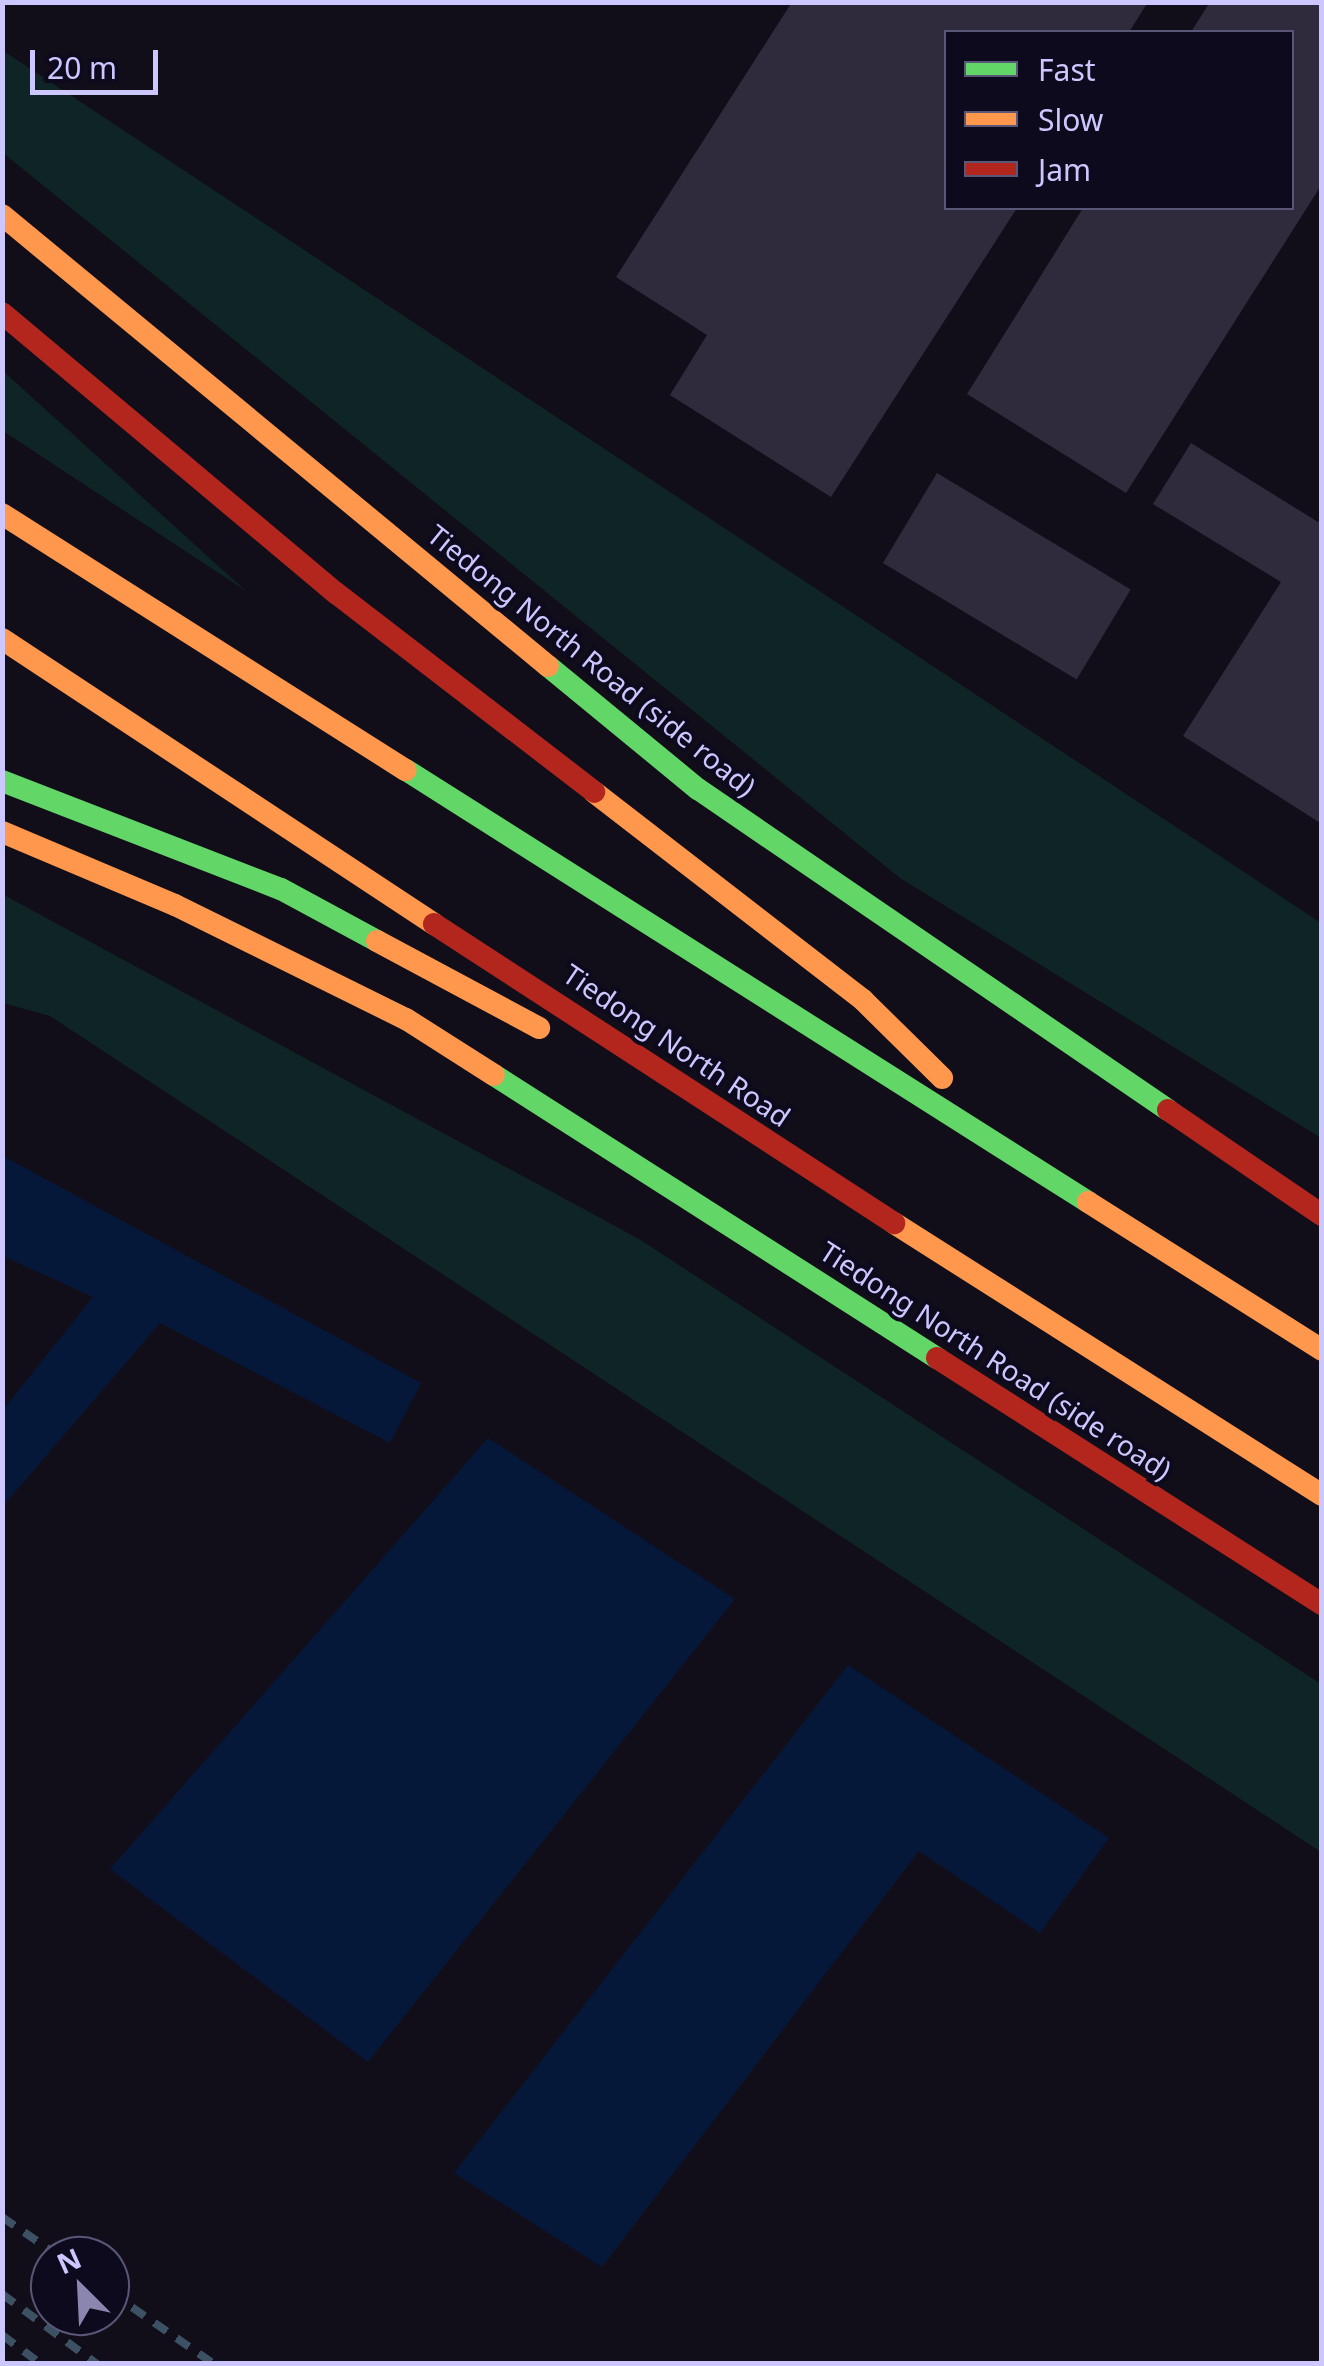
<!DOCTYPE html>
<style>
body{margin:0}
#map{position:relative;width:1324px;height:2366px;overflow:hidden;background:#110e1a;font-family:"Noto Sans",sans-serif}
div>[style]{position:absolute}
.green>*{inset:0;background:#0e2425}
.water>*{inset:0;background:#061839}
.building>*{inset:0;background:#2f2b3d;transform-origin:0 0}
.fast>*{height:22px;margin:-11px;padding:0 11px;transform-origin:11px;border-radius:11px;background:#63d668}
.slow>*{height:22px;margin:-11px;padding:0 11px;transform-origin:11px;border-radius:11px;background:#ff974d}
.jam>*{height:22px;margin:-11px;padding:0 11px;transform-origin:11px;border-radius:11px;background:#b3261e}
.rail>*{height:8px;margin-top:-4px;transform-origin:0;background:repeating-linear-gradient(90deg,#3c5264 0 15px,transparent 0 27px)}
span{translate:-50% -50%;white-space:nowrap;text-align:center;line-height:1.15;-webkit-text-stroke:8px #0e0a1e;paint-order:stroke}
.street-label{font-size:28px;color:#cdc7ff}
.frame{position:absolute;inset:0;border:5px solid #cdc7ff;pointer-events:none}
.legend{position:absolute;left:944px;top:30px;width:350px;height:180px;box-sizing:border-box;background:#0e0a1e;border:2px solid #5a5678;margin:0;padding:12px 18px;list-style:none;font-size:30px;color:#cdc7ff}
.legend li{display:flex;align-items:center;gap:20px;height:50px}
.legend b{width:50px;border:2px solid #5a5678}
.north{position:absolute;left:30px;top:2236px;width:100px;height:100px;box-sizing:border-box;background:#0e0a1e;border:2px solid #5a5678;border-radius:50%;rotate:336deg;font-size:28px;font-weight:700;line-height:40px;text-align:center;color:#cdc7ff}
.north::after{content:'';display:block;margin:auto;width:35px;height:45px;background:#8b86af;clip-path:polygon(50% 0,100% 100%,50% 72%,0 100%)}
.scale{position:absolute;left:30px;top:50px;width:128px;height:45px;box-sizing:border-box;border:5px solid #cdc7ff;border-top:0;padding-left:12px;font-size:30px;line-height:35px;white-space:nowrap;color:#cdc7ff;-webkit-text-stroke:8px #0e0a1e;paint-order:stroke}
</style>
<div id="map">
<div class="green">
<i style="clip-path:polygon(2px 50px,1321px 923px,1321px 1138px,900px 878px,3px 153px)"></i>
<i style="clip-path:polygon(2px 371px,3px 371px,246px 591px,3px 431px)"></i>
<i style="clip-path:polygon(2px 894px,639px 1239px,1321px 1684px,1321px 1852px,50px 1016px,3px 1003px)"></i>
</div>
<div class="water">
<i style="clip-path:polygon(3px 1156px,421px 1383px,390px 1443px,160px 1323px,3px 1506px,3px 1410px,93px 1297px,3px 1256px)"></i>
<i style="clip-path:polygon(488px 1438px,735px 1599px,368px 2062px,110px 1869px)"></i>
<i style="clip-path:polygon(848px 1665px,1109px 1838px,1040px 1933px,919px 1851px,602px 2267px,454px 2173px)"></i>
</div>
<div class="building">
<i style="clip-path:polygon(792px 2px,1148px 2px,1129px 32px,946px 32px,946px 208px,1017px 208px,831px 497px,670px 395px,707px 335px,616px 277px)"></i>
<i style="clip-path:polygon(1210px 2px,1322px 2px,1322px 184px,1126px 493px,967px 394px,1083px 208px,1292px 208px,1292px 32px,1191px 32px)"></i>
<i style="clip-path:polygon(1191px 443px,1318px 522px,1322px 516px,1322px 824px,1183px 736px,1281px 582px,1153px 504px)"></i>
<i style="left:937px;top:473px;width:226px;height:105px;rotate:31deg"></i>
</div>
<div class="fast">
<i style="left:548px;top:666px;width:194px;rotate:39.4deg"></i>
<i style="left:698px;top:789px;width:569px;rotate:34.33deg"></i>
<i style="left:406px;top:770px;width:807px;rotate:32.35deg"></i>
<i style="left:2px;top:781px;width:299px;rotate:21.2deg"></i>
<i style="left:281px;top:889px;width:109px;rotate:28.4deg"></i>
<i style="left:494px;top:1075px;width:526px;rotate:32.57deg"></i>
</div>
<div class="slow">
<i style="left:2px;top:215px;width:708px;rotate:39.56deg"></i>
<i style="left:2px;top:514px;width:478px;rotate:32.4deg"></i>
<i style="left:2px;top:639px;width:518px;rotate:33.41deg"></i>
<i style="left:594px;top:792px;width:340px;rotate:37.7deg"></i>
<i style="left:863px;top:1000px;width:111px;rotate:44.6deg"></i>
<i style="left:2px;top:832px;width:188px;rotate:22.9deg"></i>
<i style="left:175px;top:905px;width:258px;rotate:26.3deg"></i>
<i style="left:406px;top:1019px;width:104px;rotate:32.5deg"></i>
<i style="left:377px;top:941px;width:184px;rotate:28.2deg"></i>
<i style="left:1088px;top:1202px;width:277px;rotate:32.3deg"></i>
<i style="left:894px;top:1223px;width:507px;rotate:32.44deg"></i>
</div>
<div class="jam">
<i style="left:2px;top:313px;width:436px;rotate:40deg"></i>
<i style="left:336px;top:593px;width:326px;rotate:37.6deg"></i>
<i style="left:434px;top:924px;width:549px;rotate:33.02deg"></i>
<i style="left:1168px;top:1110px;width:186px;rotate:34.3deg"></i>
<i style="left:937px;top:1358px;width:457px;rotate:32.6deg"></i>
</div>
<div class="rail">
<i style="left:2px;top:2217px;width:69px;rotate:34.4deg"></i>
<i style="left:110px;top:2292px;width:126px;rotate:34.7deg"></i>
<i style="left:2px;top:2294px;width:118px;rotate:36.4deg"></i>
<i style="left:2px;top:2335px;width:49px;rotate:36.6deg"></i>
</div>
<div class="street-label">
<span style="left:592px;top:660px;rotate:39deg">Tiedong North Road (side road)</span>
<span style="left:677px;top:1045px;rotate:34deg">Tiedong North Road</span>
<span style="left:996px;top:1360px;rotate:33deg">Tiedong North Road (side road)</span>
</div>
<div class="frame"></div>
<ul class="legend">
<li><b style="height:12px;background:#63d668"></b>Fast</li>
<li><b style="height:12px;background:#ff974d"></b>Slow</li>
<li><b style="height:12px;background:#b3261e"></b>Jam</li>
</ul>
<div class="north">N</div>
<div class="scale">20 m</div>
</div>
